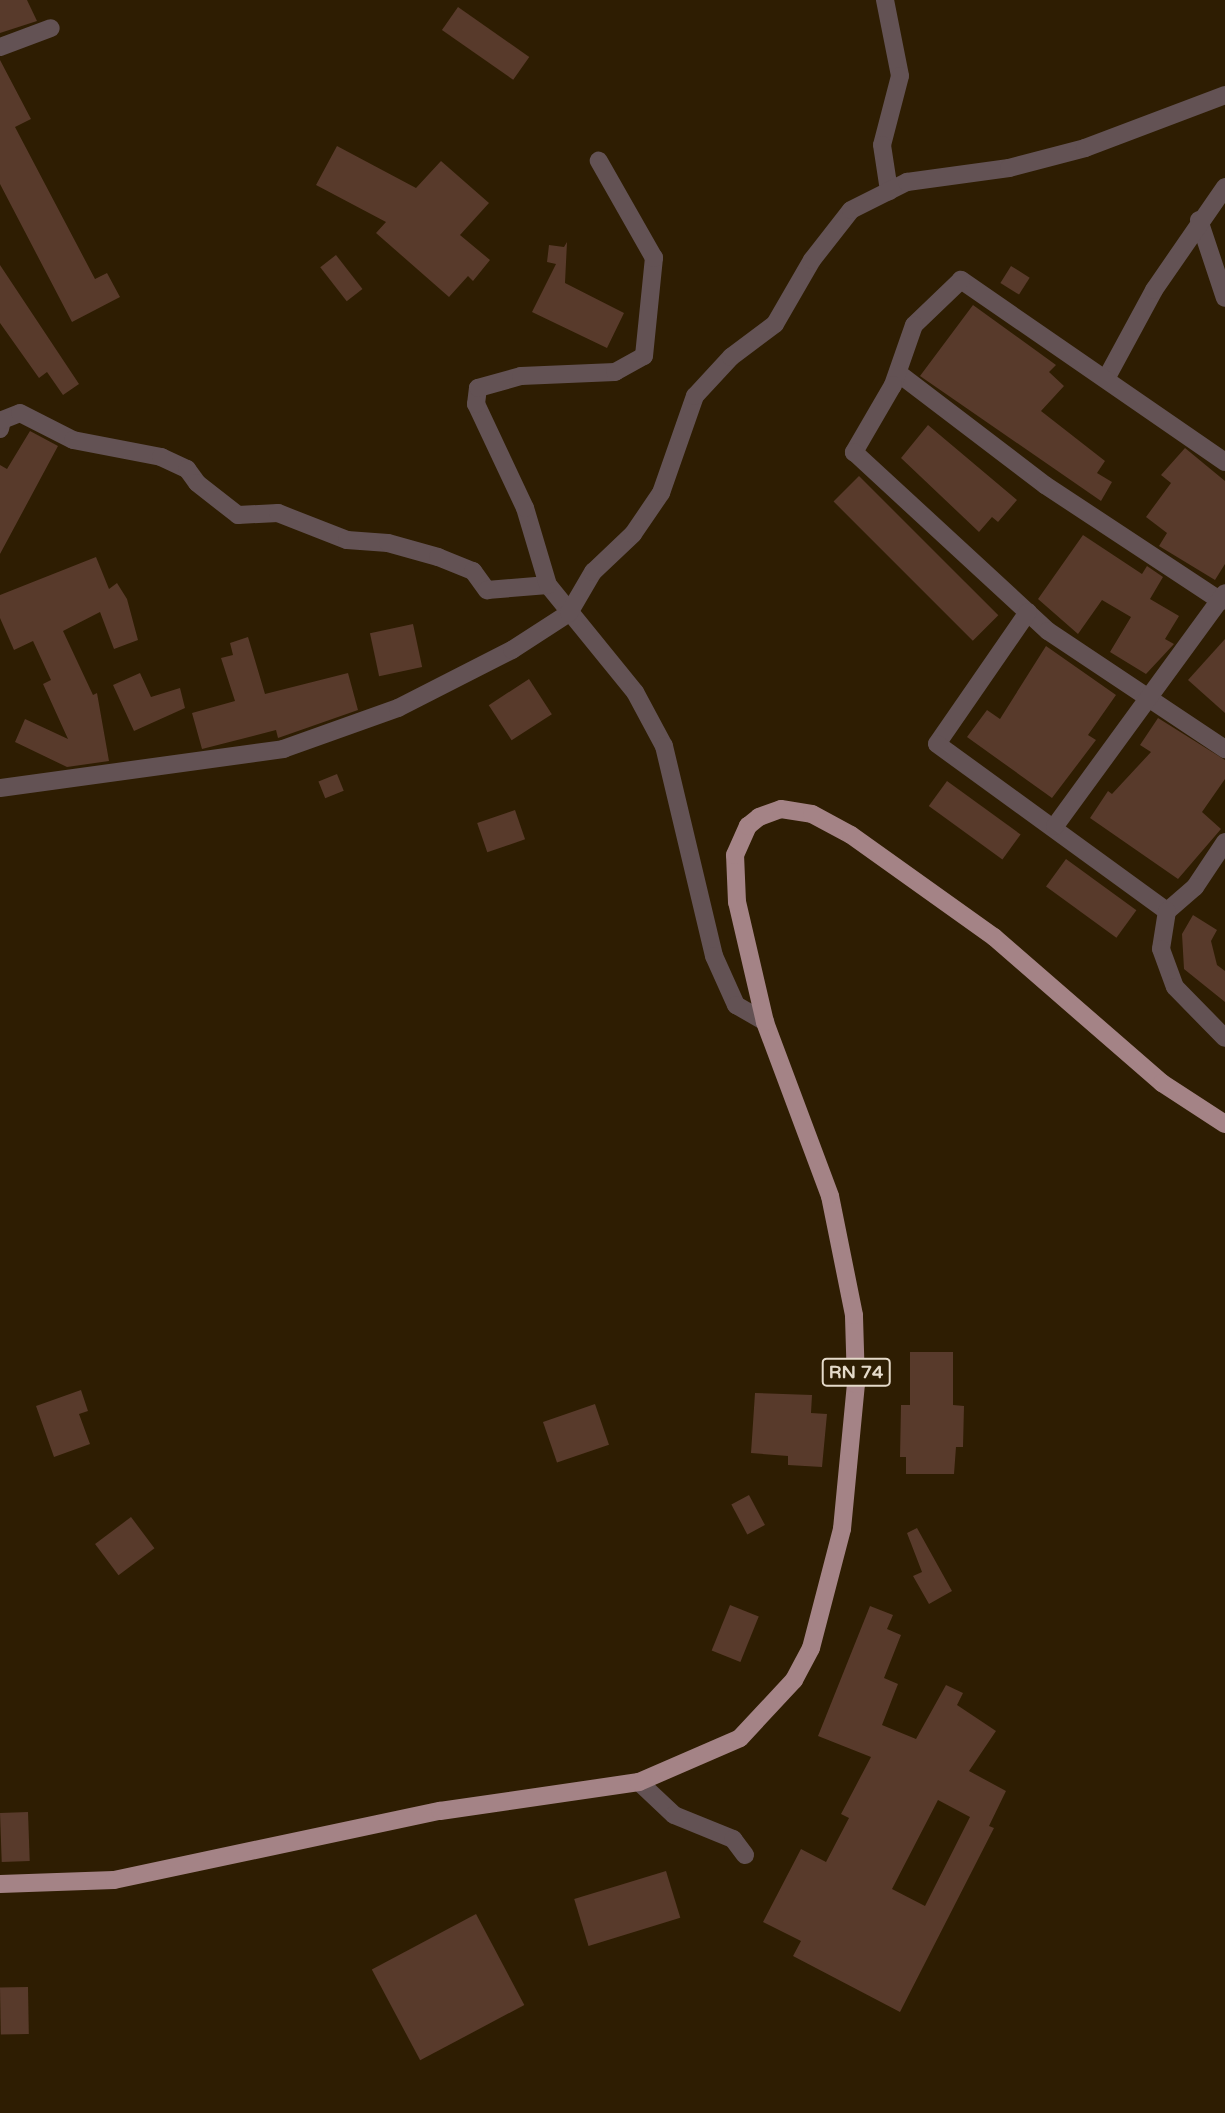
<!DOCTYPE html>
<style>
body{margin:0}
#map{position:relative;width:1225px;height:2113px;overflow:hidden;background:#2e1d02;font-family:"Varela Round",sans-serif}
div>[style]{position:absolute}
.building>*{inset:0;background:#583a2b;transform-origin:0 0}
.minor>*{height:18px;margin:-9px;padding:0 9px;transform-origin:9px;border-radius:9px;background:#635254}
.major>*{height:18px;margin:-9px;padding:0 9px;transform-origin:9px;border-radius:9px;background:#a48386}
span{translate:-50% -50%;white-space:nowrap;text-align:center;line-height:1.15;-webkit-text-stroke:7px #2e1d02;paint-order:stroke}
.shield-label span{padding:2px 5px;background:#2e1d02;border:2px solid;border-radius:5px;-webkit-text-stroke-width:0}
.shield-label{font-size:18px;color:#e5daca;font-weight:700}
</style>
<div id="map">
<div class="building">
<i style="clip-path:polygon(0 0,27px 0,37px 21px,0 33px)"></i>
<i style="left:458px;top:7px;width:87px;height:28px;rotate:35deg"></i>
<i style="clip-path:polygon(0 60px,31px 119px,15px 127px,95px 279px,107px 273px,120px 297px,72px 322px,0 184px)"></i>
<i style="clip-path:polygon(337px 146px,416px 188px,441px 161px,489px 203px,460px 235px,490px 260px,473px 281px,468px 276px,449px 297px,376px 233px,386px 222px,316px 185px)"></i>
<i style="clip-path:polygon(567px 242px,565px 283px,624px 313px,607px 348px,532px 312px,556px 264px,547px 262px,549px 245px,564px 247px)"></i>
<i style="left:336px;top:255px;width:43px;height:20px;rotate:52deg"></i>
<i style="clip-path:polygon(0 265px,79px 384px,63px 395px,47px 372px,39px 378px,0 323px)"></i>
<i style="left:1011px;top:266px;width:22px;height:20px;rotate:32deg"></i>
<i style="clip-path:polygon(973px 305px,1056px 365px,1049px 372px,1064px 386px,1041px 411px,1105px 461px,1097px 473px,1112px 482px,1101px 501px,920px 376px)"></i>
<i style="clip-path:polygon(928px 425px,1017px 500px,998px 522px,992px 517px,979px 532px,901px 458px)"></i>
<i style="clip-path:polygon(30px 431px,58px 446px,0 554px,0 465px,7px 469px)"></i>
<i style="clip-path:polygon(1185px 448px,1225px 481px,1225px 564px,1215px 580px,1159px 546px,1167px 533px,1146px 517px,1171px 483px,1161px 475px)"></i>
<i style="left:859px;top:476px;width:197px;height:36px;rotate:45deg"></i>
<i style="clip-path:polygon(1083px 535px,1142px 574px,1147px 566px,1163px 577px,1150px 599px,1179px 616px,1165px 639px,1174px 644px,1146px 674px,1110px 652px,1131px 617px,1102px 600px,1078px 634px,1038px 599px)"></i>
<i style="clip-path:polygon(96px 557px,109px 589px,117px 583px,127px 599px,138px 640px,114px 649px,100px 612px,63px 631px,93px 695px,97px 693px,109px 761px,67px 767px,15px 742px,25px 719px,68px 739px,43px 684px,51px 680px,33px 641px,14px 650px,0 618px,0 595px)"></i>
<i style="left:413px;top:624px;width:44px;height:44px;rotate:78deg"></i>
<i style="clip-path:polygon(248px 637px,265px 694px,348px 673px,358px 710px,278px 738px,276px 730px,202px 749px,192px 713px,235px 701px,221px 658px,233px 655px,230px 643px)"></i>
<i style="clip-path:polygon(1225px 639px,1225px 713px,1188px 680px)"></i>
<i style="clip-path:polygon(1046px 646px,1116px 695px,1088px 735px,1096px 740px,1052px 798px,967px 737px,987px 710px,1000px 719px)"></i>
<i style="clip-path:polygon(140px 673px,151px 697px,180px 688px,185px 708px,134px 731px,113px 685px)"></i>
<i style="left:529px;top:679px;width:42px;height:48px;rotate:57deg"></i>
<i style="clip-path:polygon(1158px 718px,1225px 760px,1225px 779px,1202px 812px,1221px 829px,1178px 879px,1090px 818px,1108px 791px,1112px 794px,1151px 752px,1140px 745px)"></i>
<i style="left:337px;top:774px;width:18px;height:20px;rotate:68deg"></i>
<i style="left:947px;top:781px;width:91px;height:31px;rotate:36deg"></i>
<i style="left:515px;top:810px;width:31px;height:40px;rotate:71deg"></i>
<i style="left:1066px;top:859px;width:87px;height:34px;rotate:36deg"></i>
<i style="clip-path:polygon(1193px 915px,1217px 930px,1211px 941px,1217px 965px,1225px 971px,1225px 1002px,1184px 969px,1182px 934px)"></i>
<i style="clip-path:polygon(910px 1352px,953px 1352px,953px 1405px,964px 1406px,963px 1447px,956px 1447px,954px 1474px,906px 1474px,906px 1457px,900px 1457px,901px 1405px,910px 1405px)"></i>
<i style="clip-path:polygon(81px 1390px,88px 1411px,79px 1414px,90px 1444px,54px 1457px,36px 1406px)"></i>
<i style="clip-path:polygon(755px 1393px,812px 1395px,811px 1413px,827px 1414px,822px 1467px,788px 1465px,788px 1456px,751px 1453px)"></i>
<i style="left:595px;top:1404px;width:43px;height:55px;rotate:71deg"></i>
<i style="left:749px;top:1495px;width:34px;height:20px;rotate:62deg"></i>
<i style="left:131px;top:1517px;width:39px;height:45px;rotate:53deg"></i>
<i style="clip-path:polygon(917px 1528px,952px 1591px,929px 1604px,913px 1576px,922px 1572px,907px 1533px)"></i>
<i style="left:730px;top:1605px;width:31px;height:49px;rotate:22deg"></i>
<i style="clip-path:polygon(evenodd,870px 1606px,893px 1615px,887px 1629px,901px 1635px,884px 1678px,898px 1684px,882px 1725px,916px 1739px,946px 1685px,963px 1693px,957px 1705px,996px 1731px,969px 1771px,1006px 1791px,989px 1826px,994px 1828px,900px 2012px,793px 1956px,801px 1941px,763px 1922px,801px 1849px,826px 1862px,849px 1818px,841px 1814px,871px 1757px,818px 1736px,870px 1606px,938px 1800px,970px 1817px,925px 1906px,892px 1889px,938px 1800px)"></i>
<i style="left:28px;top:1812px;width:49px;height:28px;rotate:88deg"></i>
<i style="left:666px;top:1871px;width:49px;height:96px;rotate:73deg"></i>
<i style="left:476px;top:1914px;width:103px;height:118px;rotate:62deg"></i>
<i style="left:28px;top:1987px;width:47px;height:28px;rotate:89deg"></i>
</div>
<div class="minor">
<i style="left:885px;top:0;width:77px;rotate:78.8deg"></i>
<i style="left:900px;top:76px;width:71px;rotate:104.6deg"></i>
<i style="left:882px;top:145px;width:47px;rotate:81.3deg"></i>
<i style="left:0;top:47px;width:54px;rotate:-20.4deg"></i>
<i style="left:1199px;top:220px;width:82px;rotate:71.6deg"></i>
<i style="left:898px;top:373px;width:185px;rotate:37.3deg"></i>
<i style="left:1045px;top:485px;width:211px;rotate:33.4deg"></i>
<i style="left:1107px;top:377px;width:99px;rotate:-61.6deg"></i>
<i style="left:1154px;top:290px;width:125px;rotate:-55.4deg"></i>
<i style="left:0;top:429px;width:9px;rotate:-77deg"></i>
<i style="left:2px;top:420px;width:19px;rotate:-21deg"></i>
<i style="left:20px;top:413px;width:59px;rotate:27deg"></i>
<i style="left:73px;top:440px;width:90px;rotate:10.9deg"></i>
<i style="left:161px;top:457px;width:29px;rotate:25deg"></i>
<i style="left:187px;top:469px;width:17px;rotate:54deg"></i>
<i style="left:197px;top:483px;width:52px;rotate:38deg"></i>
<i style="left:238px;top:515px;width:40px;rotate:-2.9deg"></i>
<i style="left:278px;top:513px;width:74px;rotate:21.4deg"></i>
<i style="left:347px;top:540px;width:41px;rotate:4.2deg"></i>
<i style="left:388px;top:543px;width:52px;rotate:15.6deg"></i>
<i style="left:438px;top:557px;width:38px;rotate:22deg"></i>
<i style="left:473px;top:571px;width:24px;rotate:54deg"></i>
<i style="left:487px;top:590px;width:61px;rotate:-4.7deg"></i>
<i style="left:548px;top:585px;width:138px;rotate:50.9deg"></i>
<i style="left:635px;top:692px;width:61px;rotate:61.8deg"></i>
<i style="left:664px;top:746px;width:216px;rotate:76.6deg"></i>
<i style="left:714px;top:956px;width:54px;rotate:65.8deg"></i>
<i style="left:736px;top:1005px;width:34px;rotate:30deg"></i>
<i style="left:1225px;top:462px;width:321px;rotate:-145.4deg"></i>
<i style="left:961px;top:280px;width:65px;rotate:136.2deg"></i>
<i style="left:914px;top:325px;width:64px;rotate:109.3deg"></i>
<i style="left:893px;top:385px;width:78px;rotate:120.2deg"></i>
<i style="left:854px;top:452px;width:264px;rotate:42.7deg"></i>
<i style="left:1048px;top:631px;width:213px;rotate:33.7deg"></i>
<i style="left:548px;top:585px;width:80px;rotate:-106.6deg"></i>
<i style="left:525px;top:508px;width:115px;rotate:-115.2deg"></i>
<i style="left:476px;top:404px;width:16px;rotate:-83deg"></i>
<i style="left:478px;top:388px;width:45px;rotate:-15.6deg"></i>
<i style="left:521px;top:376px;width:94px;rotate:-2.4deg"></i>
<i style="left:615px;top:372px;width:33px;rotate:-29deg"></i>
<i style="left:644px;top:356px;width:99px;rotate:-84.2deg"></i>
<i style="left:654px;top:258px;width:112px;rotate:-119.6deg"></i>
<i style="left:1028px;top:612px;width:160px;rotate:124.6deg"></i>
<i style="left:937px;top:744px;width:284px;rotate:36deg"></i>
<i style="left:0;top:788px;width:286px;rotate:-7.8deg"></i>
<i style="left:283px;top:749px;width:122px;rotate:-19.6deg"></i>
<i style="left:398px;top:708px;width:128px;rotate:-27deg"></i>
<i style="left:512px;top:650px;width:68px;rotate:-33deg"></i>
<i style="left:569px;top:613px;width:48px;rotate:-59.7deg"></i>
<i style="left:593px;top:572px;width:55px;rotate:-43.5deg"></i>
<i style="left:633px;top:534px;width:50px;rotate:-55.7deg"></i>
<i style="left:661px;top:493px;width:103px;rotate:-70.7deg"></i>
<i style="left:695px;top:396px;width:53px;rotate:-47.3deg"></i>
<i style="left:731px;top:357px;width:55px;rotate:-36.9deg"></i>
<i style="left:775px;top:324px;width:74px;rotate:-60deg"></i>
<i style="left:812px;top:260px;width:63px;rotate:-52deg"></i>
<i style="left:851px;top:210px;width:63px;rotate:-26.6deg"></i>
<i style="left:907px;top:182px;width:103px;rotate:-7.8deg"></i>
<i style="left:1009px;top:168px;width:79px;rotate:-14.7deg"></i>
<i style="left:1085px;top:148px;width:150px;rotate:-20.7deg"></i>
<i style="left:1055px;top:826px;width:288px;rotate:-53.9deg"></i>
<i style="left:1225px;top:842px;width:54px;rotate:123.7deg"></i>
<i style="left:1195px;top:887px;width:37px;rotate:139deg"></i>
<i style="left:1167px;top:911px;width:38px;rotate:99deg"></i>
<i style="left:1161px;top:949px;width:40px;rotate:69.8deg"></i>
<i style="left:1175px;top:987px;width:71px;rotate:45.6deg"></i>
<i style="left:639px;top:1782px;width:48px;rotate:43.3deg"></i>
<i style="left:674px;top:1815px;width:64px;rotate:22.1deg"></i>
<i style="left:733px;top:1839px;width:20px;rotate:53deg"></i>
</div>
<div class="major">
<i style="left:0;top:1884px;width:114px;rotate:-2deg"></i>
<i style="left:114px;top:1880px;width:333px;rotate:-12deg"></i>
<i style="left:440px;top:1811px;width:201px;rotate:-8.3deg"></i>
<i style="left:639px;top:1782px;width:110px;rotate:-23.5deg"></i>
<i style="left:740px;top:1738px;width:79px;rotate:-47deg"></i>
<i style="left:794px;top:1680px;width:36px;rotate:-62deg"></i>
<i style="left:811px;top:1648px;width:123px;rotate:-75.4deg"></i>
<i style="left:842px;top:1529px;width:146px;rotate:-84.5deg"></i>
<i style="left:856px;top:1384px;width:69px;rotate:-91.7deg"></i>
<i style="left:854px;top:1315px;width:121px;rotate:-101.4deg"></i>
<i style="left:830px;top:1196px;width:186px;rotate:-110.5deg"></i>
<i style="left:765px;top:1022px;width:123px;rotate:-103.1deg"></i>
<i style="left:737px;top:902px;width:47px;rotate:-92.4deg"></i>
<i style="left:735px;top:855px;width:32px;rotate:-66deg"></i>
<i style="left:748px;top:826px;width:14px;rotate:-39deg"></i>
<i style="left:759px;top:817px;width:23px;rotate:-20deg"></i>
<i style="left:781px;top:809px;width:31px;rotate:9deg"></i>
<i style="left:812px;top:814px;width:44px;rotate:28.3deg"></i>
<i style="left:851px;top:835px;width:176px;rotate:35.5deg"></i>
<i style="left:994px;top:937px;width:223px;rotate:41deg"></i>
<i style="left:1162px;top:1083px;width:75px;rotate:33.1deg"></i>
</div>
<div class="shield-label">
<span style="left:856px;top:1372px">RN 74</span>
</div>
</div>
